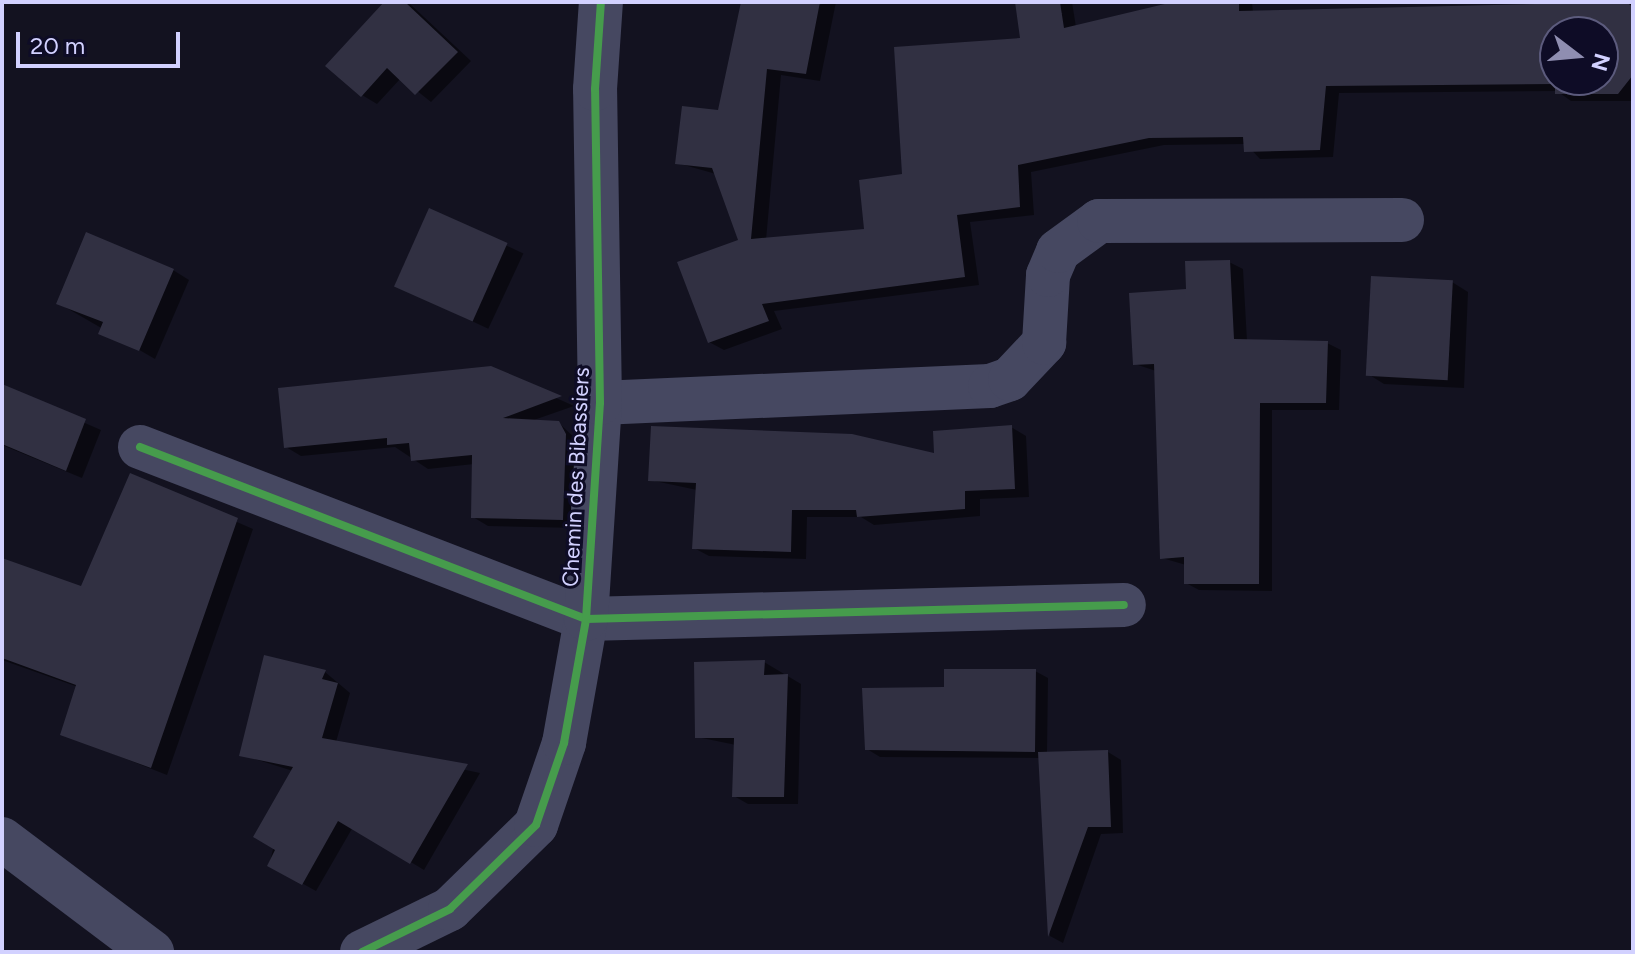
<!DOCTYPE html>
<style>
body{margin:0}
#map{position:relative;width:1635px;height:954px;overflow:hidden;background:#131220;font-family:Figtree,sans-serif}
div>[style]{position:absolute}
.shadow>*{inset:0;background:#0007;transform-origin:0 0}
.building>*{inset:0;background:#313042;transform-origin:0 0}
.minor>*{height:44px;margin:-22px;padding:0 22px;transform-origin:22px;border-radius:22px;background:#464861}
.cycleway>*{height:8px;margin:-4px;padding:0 4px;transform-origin:4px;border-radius:4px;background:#469c4c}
span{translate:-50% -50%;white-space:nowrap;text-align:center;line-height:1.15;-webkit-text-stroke:6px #0e0c26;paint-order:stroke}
.street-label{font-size:22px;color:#d2d1ff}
.frame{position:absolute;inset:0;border:4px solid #d2d1ff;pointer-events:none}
.north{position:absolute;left:1539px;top:16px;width:80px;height:80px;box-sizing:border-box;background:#0e0c26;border:2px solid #5c5b7d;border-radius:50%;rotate:106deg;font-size:22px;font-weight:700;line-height:32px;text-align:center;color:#d2d1ff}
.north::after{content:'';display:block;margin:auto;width:28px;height:36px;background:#8f8eb1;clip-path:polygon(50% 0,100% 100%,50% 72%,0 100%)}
.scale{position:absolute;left:16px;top:32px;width:164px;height:36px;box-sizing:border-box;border:4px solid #d2d1ff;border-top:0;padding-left:10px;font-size:24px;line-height:28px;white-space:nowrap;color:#d2d1ff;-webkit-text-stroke:6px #0e0c26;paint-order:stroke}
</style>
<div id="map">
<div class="shadow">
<i style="clip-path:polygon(387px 2px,409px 3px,471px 61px,431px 102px,401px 78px,377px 104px,362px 95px)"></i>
<i style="clip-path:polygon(evenodd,743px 2px,836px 2px,820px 81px,781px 75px,766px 240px,866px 231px,904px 175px,1022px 40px,1017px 2px,1072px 2px,1076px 27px,1175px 2px,1252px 2px,1253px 13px,1633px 2px,1633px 101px,1571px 101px,1557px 91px,1339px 93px,1333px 157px,1260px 159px,1246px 144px,1164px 145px,1031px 172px,1034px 215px,970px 222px,979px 285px,774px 311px,782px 329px,724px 350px,709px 342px,741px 242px,716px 174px,677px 163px,720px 112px,743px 2px,1555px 32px,1603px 32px,1603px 80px,1555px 80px,1555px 32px)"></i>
<i style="left:430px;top:210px;width:103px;height:83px;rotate:25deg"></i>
<i style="clip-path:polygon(1229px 262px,1243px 269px,1247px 341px,1327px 343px,1341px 350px,1339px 410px,1272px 410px,1272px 591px,1199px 590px,1186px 583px,1186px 565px,1162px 558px,1156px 371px,1135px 364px,1188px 291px)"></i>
<i style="clip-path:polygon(173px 270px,189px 280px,155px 359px,58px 303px)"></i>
<i style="clip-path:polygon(1452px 282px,1468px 292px,1464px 388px,1384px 384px,1368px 374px)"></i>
<i style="clip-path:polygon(490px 368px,574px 406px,531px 421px,559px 423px,581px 444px,578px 528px,488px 526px,473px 517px,474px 464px,428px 469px,395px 447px,301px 456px,286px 447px)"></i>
<i style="clip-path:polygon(2px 387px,101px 430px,82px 478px,2px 445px)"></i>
<i style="clip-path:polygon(1011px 427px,1026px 436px,1029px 497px,980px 499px,980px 516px,874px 525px,861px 517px,807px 517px,806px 559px,709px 556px,694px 548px,697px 490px,650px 480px,936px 455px)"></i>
<i style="clip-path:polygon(131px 476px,253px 529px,167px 775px,62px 734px,78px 687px,2px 660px,2px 560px,82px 588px)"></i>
<i style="clip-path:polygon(764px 662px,801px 684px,798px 804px,748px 804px,734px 796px,736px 745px,697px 737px)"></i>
<i style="clip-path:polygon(1035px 671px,1048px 678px,1047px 753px,1108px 752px,1121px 760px,1123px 833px,1101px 834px,1063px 943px,1050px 936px,1041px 758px,880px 757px,867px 749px,946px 689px)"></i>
<i style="clip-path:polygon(325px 672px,350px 693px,336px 742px,480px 773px,424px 870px,353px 827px,316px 891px,269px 865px,293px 771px,242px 755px)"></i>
</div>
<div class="building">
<i style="clip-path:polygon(384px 2px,405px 2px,458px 52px,415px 95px,387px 68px,361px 97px,325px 66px)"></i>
<i style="clip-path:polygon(evenodd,741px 2px,820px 2px,806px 74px,767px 69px,751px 239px,864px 229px,859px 180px,902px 174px,894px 47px,1020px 38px,1015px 2px,1060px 2px,1064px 28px,1173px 2px,1239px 2px,1239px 11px,1626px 2px,1633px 7px,1633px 75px,1618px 94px,1555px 94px,1555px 84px,1326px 86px,1320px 150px,1244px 152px,1243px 137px,1149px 138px,1018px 165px,1020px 207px,957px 215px,965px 277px,762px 304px,769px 321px,708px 343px,677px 262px,738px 240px,712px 168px,675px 164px,682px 106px,718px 110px,741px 2px,1555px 32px,1603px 32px,1603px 80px,1555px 80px,1555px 32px)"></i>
<i style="left:429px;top:208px;width:86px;height:86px;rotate:24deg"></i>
<i style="clip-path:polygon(86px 232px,174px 269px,139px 351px,98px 334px,103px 322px,56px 304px)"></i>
<i style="clip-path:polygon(1230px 260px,1234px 339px,1328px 341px,1326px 403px,1260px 403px,1259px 584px,1184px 584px,1184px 557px,1160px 559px,1154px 364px,1133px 365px,1129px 293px,1186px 289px,1185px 261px)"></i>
<i style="left:1371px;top:276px;width:82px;height:100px;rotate:3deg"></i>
<i style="clip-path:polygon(491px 366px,562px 396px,503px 418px,559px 421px,566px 434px,563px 520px,471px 518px,472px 455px,411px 461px,409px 443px,387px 445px,387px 438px,284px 448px,278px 388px)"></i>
<i style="clip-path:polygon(2px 384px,86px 419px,66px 471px,2px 444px)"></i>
<i style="clip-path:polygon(1012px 425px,1015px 489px,965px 491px,965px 509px,857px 517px,856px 510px,792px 510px,791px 552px,692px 549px,696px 483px,648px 481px,651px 426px,852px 434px,934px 453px,933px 431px)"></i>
<i style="clip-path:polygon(130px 473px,238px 518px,151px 768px,60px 735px,76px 685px,2px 658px,2px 558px,81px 586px)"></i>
<i style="clip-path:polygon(264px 655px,326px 670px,322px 679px,338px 683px,322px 738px,468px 764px,410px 864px,338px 821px,302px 885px,267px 866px,275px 850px,253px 837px,293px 767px,239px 756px)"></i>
<i style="clip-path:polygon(765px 660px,764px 675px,788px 674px,784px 797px,732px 797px,734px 738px,695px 738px,694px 662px)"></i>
<i style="clip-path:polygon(944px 669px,1036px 669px,1035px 752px,865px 750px,862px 688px,944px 687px)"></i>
<i style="clip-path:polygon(1108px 750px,1111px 827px,1088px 827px,1048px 937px,1038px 752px)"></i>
</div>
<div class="minor">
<i style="left:600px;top:403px;width:390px;rotate:-2.5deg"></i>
<i style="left:990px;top:386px;width:21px;rotate:-19deg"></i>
<i style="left:1010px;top:379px;width:50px;rotate:-46.6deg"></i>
<i style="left:1044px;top:343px;width:68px;rotate:-86.6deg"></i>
<i style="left:1048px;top:275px;width:26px;rotate:-67deg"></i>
<i style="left:1058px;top:251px;width:51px;rotate:-36.2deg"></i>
<i style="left:1099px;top:221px;width:303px;rotate:-0.2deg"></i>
<i style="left:140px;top:447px;width:478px;rotate:21.1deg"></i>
<i style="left:586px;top:619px;width:538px;rotate:-1.49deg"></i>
<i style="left:2px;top:839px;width:188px;rotate:37deg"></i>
<i style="left:362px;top:952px;width:98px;rotate:-26deg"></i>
<i style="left:450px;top:909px;width:120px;rotate:-44.3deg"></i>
<i style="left:536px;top:825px;width:87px;rotate:-71.1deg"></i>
<i style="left:564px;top:743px;width:126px;rotate:-79.9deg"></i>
<i style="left:586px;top:619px;width:216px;rotate:-86.3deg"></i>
<i style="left:600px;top:403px;width:314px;rotate:-90.9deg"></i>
<i style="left:595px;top:89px;width:87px;rotate:-86.1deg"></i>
</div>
<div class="cycleway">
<i style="left:140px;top:447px;width:478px;rotate:21.1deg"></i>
<i style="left:586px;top:619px;width:538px;rotate:-1.49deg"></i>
<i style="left:362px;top:952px;width:98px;rotate:-26deg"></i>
<i style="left:450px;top:909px;width:120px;rotate:-44.3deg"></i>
<i style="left:536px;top:825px;width:87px;rotate:-71.1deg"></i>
<i style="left:564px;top:743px;width:126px;rotate:-79.9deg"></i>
<i style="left:586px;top:619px;width:216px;rotate:-86.3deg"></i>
<i style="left:600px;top:403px;width:314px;rotate:-90.9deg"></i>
<i style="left:595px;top:89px;width:87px;rotate:-86.1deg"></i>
</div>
<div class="street-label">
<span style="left:576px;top:477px;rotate:-87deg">Chemin des Bibassiers</span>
</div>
<div class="frame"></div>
<div class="north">N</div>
<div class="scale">20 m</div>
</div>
